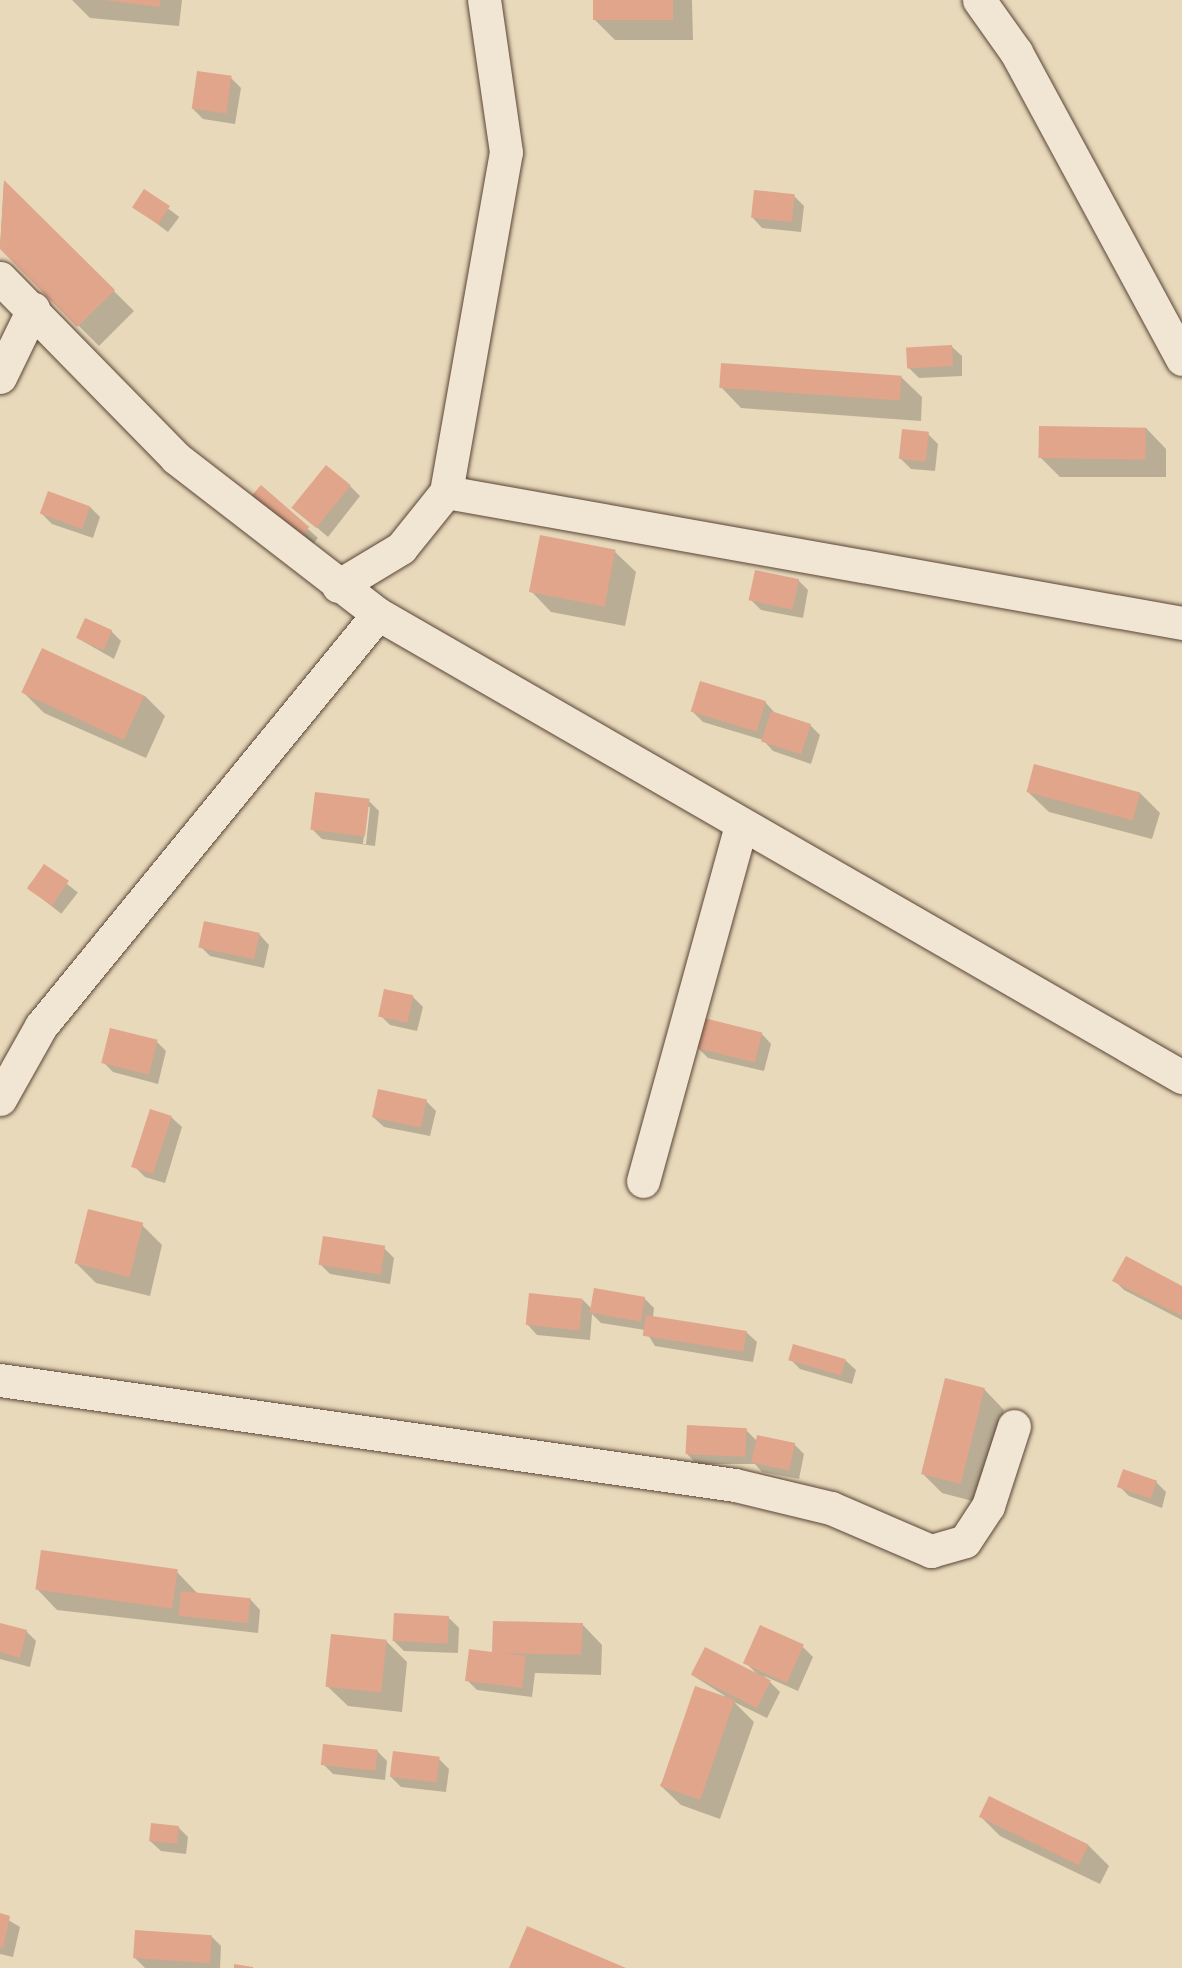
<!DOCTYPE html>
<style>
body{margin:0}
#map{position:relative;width:1182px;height:1968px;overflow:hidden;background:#e8d9bb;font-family:"EB Garamond",serif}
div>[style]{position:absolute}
.shadow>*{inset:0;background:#0003;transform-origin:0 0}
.building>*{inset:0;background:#e0a58b;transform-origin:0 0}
.roads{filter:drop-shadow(0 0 2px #5a4536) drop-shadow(0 0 2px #5a4536)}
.minor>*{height:33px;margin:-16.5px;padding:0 16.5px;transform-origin:16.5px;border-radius:16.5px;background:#f0e6d3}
span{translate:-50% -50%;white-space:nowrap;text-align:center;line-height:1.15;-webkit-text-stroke:6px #f0e6d3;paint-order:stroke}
</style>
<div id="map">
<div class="shadow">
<i style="clip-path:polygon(72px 0,182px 0,179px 26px,90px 18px)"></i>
<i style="clip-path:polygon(594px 0,692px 0,693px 40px,615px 40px,594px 19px)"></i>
<i style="clip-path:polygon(231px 78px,241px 88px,235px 124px,203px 119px,193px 109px)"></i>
<i style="clip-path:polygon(4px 182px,134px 311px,99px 346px,0 247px)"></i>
<i style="left:145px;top:191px;width:43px;height:19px;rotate:37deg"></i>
<i style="clip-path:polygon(794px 196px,804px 206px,801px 232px,762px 228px,752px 217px)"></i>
<i style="clip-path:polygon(951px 346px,962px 356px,962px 376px,919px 378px,909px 368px)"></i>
<i style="clip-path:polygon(901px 377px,922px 397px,921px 421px,741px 408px,721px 387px)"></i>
<i style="clip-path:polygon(1146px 428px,1166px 449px,1166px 477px,1060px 477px,1040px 457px)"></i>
<i style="clip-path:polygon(928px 434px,938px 444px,935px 471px,911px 469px,901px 459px)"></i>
<i style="clip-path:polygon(350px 486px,360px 496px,328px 537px,294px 508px)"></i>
<i style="clip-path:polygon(261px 487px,318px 538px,304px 554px)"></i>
<i style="clip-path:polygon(90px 507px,100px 517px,93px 538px,52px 524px,42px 514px)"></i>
<i style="clip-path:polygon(615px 552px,636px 572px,625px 626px,551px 612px,531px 591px)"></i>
<i style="clip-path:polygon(798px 580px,808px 590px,803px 618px,761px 610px,751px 600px)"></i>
<i style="clip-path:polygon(111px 631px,121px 641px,114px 659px,79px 639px)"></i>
<i style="clip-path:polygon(23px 692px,145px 696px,165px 716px,146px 758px,44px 713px)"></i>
<i style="clip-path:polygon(765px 702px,775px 713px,810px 725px,820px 735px,811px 764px,773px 751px,763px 740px,703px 722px,693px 712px)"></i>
<i style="clip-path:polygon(1028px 792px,1140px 793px,1160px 813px,1152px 839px,1049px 812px)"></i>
<i style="clip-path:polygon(evenodd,369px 801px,379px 811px,375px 846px,322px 839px,312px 829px,369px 801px,367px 807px,370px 807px,366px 844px,363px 844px,367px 807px)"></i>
<i style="left:44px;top:866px;width:43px;height:27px;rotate:38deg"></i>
<i style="clip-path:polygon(259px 934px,269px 945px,264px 968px,210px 956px,200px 946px)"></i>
<i style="clip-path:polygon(413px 997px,423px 1007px,417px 1031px,390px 1025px,380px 1015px)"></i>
<i style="clip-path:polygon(761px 1033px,771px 1044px,764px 1071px,708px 1058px,698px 1048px)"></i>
<i style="clip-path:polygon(156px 1041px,166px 1051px,158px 1084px,113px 1072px,103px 1062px)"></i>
<i style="clip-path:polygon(426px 1101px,436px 1111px,430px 1136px,384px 1127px,373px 1117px)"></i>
<i style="clip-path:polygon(171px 1117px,182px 1127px,165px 1183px,145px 1177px,135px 1167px)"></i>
<i style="clip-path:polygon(142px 1225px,162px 1245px,150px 1296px,96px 1283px,75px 1262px)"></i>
<i style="clip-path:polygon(384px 1248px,394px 1258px,390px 1284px,330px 1274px,320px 1264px)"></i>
<i style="clip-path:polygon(1114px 1280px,1182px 1287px,1182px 1320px,1124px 1290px)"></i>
<i style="clip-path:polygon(644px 1298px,654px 1308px,653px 1317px,746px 1332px,757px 1342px,753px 1362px,655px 1346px,645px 1330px,601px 1323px,592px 1314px,590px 1340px,537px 1335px,527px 1324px,583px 1300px,592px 1309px)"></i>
<i style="clip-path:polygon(790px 1359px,845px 1360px,856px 1370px,852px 1384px,800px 1369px)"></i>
<i style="clip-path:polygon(984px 1389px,1004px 1410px,980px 1503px,942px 1493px,922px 1473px)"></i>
<i style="clip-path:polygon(746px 1430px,757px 1441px,794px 1444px,804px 1454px,799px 1479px,762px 1472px,755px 1464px,697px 1464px,687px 1454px)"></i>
<i style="clip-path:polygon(1156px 1482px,1166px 1492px,1162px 1508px,1129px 1496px,1119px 1486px)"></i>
<i style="clip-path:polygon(177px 1572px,198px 1594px,250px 1599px,260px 1610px,258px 1633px,57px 1610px,37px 1589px)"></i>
<i style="clip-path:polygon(449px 1618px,459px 1628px,458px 1653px,404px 1651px,394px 1641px)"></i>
<i style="clip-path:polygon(582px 1624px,602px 1645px,601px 1675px,535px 1673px,532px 1697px,477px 1690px,467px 1680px,494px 1654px)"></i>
<i style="clip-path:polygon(0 1625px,26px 1631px,36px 1641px,30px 1667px,0 1659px)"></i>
<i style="clip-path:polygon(386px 1641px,407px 1662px,402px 1712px,348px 1706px,327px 1686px)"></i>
<i style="clip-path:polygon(803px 1647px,813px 1657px,798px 1691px,764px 1676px,780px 1692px,767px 1718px,734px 1702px,754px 1722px,720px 1819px,681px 1805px,660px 1785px,725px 1696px,692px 1675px,758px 1675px,745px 1662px)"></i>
<i style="clip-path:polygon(377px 1751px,387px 1761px,385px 1780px,333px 1774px,323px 1764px)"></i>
<i style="clip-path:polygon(439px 1759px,449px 1769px,446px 1792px,401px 1787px,391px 1777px)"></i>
<i style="clip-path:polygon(980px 1816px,1089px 1846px,1109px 1866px,1100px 1884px,1000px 1836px)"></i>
<i style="clip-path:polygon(178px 1827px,188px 1837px,186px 1854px,161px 1851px,150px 1841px)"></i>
<i style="clip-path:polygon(0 1915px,20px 1927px,13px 1957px,0 1954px)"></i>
<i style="clip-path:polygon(211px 1936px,221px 1946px,220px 1968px,145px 1968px,135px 1958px)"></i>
</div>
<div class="building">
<i style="clip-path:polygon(104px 0,160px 0,160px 7px)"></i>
<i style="left:593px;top:0;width:80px;height:20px"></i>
<i style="left:197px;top:71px;width:35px;height:38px;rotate:8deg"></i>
<i style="clip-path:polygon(4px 180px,115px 290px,77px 327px,0 249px)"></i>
<i style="left:144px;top:189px;width:31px;height:22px;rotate:33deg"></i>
<i style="left:754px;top:190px;width:41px;height:28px;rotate:6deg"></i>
<i style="left:952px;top:345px;width:21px;height:46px;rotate:87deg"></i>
<i style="left:721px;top:363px;width:181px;height:25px;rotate:4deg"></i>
<i style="left:1039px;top:426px;width:107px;height:32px;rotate:1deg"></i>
<i style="left:902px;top:429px;width:27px;height:30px;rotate:6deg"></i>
<i style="left:326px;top:465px;width:32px;height:55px;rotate:39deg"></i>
<i style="left:261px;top:485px;width:64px;height:23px;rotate:41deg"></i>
<i style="left:48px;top:491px;width:45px;height:24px;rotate:20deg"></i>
<i style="left:540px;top:535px;width:77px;height:58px;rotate:11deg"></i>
<i style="left:755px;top:570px;width:45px;height:31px;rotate:12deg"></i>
<i style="left:85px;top:618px;width:30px;height:22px;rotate:24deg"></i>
<i style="left:42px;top:648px;width:113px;height:49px;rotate:25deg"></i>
<i style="left:700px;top:681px;width:69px;height:32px;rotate:17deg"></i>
<i style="left:771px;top:711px;width:42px;height:32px;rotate:18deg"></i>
<i style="left:1034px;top:764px;width:110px;height:29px;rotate:15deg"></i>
<i style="left:315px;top:792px;width:55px;height:38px;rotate:7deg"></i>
<i style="left:44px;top:864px;width:30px;height:30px;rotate:34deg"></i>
<i style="left:204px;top:921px;width:57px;height:27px;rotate:12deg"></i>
<i style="left:384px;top:989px;width:30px;height:28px;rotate:12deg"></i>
<i style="left:704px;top:1018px;width:60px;height:31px;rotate:14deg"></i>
<i style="left:110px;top:1028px;width:49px;height:36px;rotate:14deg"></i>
<i style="left:378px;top:1089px;width:50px;height:29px;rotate:12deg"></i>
<i style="left:150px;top:1109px;width:23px;height:61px;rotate:18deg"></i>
<i style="left:88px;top:1209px;width:57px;height:56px;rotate:14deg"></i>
<i style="left:323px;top:1236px;width:63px;height:29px;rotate:9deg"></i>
<i style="clip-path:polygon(1126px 1256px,1182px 1286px,1182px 1316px,1112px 1281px)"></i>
<i style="left:594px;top:1288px;width:52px;height:25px;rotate:10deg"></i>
<i style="left:529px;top:1293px;width:54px;height:32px;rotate:6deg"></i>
<i style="left:646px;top:1315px;width:102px;height:21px;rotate:9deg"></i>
<i style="left:793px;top:1344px;width:55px;height:17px;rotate:16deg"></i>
<i style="left:945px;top:1378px;width:41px;height:99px;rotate:14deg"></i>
<i style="left:687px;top:1425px;width:60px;height:29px;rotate:3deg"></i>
<i style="left:757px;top:1435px;width:39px;height:28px;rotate:12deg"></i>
<i style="left:1123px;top:1469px;width:36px;height:19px;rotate:19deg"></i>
<i style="left:41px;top:1550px;width:138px;height:40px;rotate:8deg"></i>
<i style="left:181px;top:1591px;width:70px;height:25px;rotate:6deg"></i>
<i style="left:394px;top:1613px;width:55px;height:28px;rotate:3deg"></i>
<i style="clip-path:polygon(493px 1621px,583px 1623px,581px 1655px,501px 1653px,526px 1656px,522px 1688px,465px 1681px,469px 1649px,492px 1652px)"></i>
<i style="clip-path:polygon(0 1623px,27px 1630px,20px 1658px,0 1652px)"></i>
<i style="left:760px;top:1625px;width:48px;height:42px;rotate:24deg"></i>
<i style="left:331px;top:1634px;width:56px;height:53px;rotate:6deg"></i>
<i style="left:705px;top:1647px;width:74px;height:31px;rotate:27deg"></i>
<i style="left:695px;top:1686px;width:42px;height:106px;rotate:19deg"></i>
<i style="left:323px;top:1744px;width:55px;height:21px;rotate:6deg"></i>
<i style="left:393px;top:1751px;width:47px;height:26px;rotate:7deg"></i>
<i style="left:989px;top:1796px;width:111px;height:23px;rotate:26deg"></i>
<i style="left:151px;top:1823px;width:28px;height:18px;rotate:6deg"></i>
<i style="clip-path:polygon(0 1913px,10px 1916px,3px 1948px,0 1947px)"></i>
<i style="clip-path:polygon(527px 1926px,626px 1968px,509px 1968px)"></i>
<i style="left:135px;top:1930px;width:77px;height:28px;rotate:4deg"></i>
<i style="clip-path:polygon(234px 1964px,253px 1967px,253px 1968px,234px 1968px)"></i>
</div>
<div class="roads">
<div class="minor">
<i style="left:979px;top:0;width:64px;rotate:54.6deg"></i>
<i style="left:1016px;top:52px;width:349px;rotate:61.6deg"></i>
<i style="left:0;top:278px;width:252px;rotate:45.6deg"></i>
<i style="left:176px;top:458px;width:255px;rotate:37.7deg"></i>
<i style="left:378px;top:614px;width:928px;rotate:29.94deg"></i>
<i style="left:0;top:377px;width:76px;rotate:-64.1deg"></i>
<i style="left:446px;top:492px;width:748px;rotate:10.09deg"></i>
<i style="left:338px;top:586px;width:74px;rotate:-31.1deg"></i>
<i style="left:401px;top:548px;width:72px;rotate:-51.2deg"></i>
<i style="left:446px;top:492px;width:345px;rotate:-80deg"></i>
<i style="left:506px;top:152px;width:154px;rotate:-98.2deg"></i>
<i style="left:0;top:1099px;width:84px;rotate:-60.7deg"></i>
<i style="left:41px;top:1026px;width:532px;rotate:-50.72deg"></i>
<i style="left:643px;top:1181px;width:369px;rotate:-74.6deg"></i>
<i style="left:0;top:1380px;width:742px;rotate:8.13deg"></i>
<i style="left:735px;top:1485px;width:99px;rotate:13.5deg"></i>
<i style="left:831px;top:1508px;width:109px;rotate:23.3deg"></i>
<i style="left:931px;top:1551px;width:35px;rotate:-16deg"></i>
<i style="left:965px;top:1541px;width:42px;rotate:-56.7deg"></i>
<i style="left:988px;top:1506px;width:84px;rotate:-72deg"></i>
</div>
</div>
</div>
